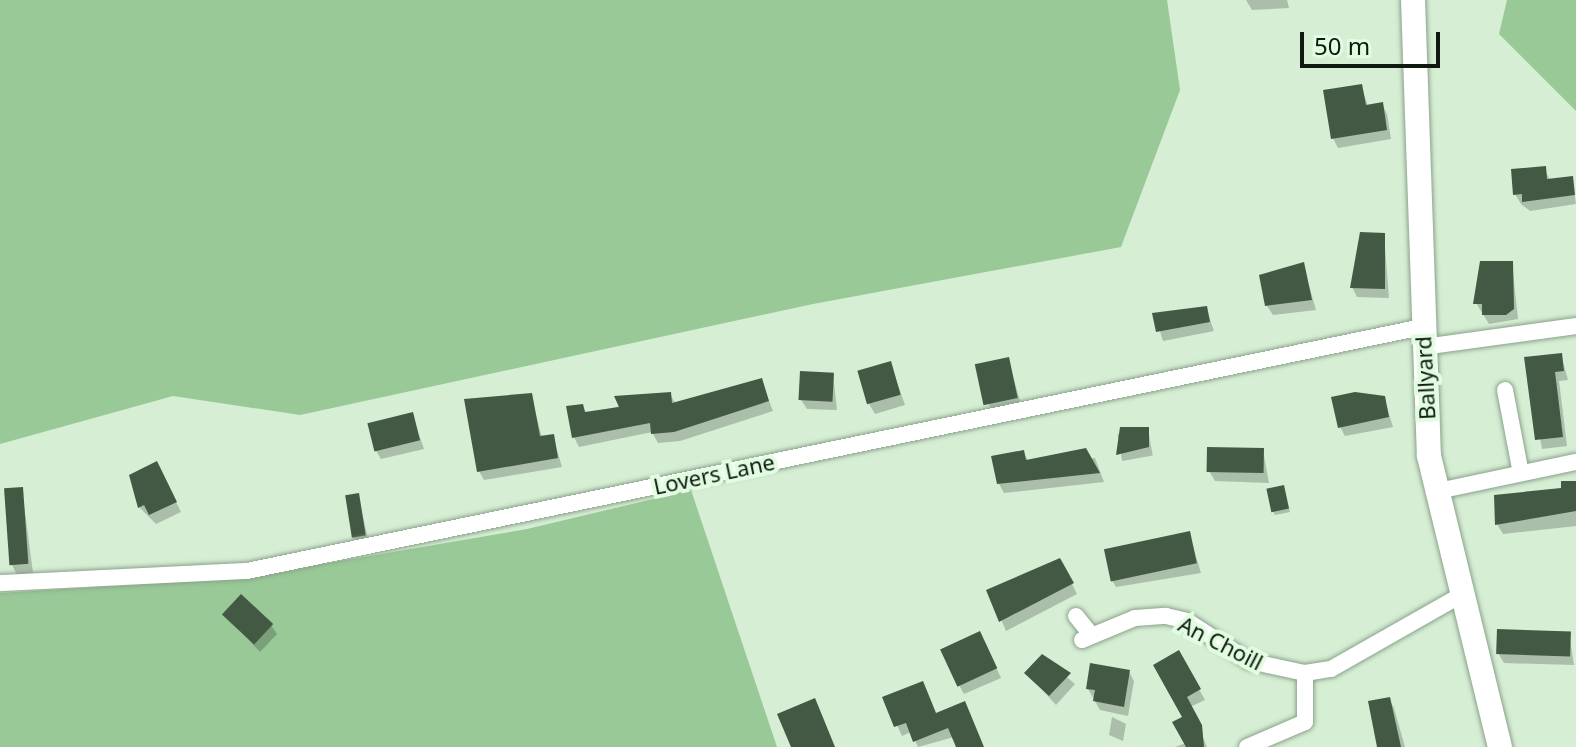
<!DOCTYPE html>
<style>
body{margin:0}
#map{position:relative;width:1576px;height:747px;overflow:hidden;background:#d5eed4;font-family:"Noto Sans",sans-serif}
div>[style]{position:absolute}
.green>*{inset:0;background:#98c997}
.shadow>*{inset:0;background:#0003;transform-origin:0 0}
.building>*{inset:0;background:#435943;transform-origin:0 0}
.roads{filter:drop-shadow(0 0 2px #8aa28a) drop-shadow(0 0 2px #8aa28a)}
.street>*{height:16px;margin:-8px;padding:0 8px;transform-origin:8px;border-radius:8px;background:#fff}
.secondary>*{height:24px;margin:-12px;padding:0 12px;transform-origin:12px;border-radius:12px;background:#fff}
span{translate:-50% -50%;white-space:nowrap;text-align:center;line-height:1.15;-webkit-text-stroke:8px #e2fce1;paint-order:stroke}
.street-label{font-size:22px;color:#101910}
.scale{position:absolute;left:1300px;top:32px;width:140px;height:36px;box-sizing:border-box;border:4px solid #101910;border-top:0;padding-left:10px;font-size:24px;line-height:28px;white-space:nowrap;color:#101910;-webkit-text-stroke:6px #e2fce1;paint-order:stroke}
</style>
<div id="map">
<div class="green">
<i style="clip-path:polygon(0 0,1167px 0,1180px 90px,1121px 247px,813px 304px,300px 415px,173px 396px,0 444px)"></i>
<i style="clip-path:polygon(1507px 0,1576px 0,1576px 111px,1499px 34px)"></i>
<i style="clip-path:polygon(691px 490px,777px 747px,0 747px,0 593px,241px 578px,527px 529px)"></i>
</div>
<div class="shadow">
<i style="clip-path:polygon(1246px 0,1287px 0,1289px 8px,1252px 10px)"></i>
<i style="clip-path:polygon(1361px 86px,1368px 106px,1382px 104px,1387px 114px,1391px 139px,1338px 148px,1333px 138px)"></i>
<i style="clip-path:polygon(1544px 168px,1550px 180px,1572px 178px,1576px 204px,1530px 211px,1521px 204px,1515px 194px)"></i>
<i style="clip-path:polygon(1384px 235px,1389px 298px,1357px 297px,1352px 287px)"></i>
<i style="clip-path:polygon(1512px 263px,1518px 319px,1489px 324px,1476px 303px)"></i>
<i style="clip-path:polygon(1303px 264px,1316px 310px,1273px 315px,1267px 306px)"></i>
<i style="clip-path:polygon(1206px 308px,1214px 331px,1163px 341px,1155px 315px)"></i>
<i style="clip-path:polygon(1561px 355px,1568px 380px,1559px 381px,1567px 446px,1542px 449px,1526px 359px)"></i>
<i style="clip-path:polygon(1008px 359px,1022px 408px,994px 415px,989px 405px)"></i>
<i style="clip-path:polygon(890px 363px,905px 405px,875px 414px,869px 404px)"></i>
<i style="clip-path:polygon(833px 374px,837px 410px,807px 409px,801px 400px)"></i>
<i style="clip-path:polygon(761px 380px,773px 411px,680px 441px,658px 443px,652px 432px,579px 447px,574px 437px,582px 406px,587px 414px,670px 394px,676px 404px)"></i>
<i style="clip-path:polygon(531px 395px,542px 438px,553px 436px,562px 467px,484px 480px,479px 471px)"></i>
<i style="clip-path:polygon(1384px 398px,1393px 427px,1345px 436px,1340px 427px)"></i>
<i style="clip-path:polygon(412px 414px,424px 449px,381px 459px,375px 449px)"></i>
<i style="left:1148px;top:429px;width:27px;height:31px;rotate:80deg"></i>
<i style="clip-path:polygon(1263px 450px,1269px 483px,1215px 481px,1209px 471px)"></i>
<i style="clip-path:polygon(1023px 452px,1029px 462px,1095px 458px,1104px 482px,1004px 493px,999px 484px)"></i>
<i style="clip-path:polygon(162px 473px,181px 512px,156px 524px,139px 507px)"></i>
<i style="clip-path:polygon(1576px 483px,1576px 526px,1503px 534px,1497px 524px)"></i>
<i style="clip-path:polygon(22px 489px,33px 573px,17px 575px,12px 565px)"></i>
<i style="clip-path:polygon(1285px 491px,1290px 512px,1275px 515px,1273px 511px)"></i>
<i style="clip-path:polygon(358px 495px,369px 543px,357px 545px,353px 538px)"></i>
<i style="clip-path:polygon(1189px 533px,1201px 573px,1116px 587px,1110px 577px)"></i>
<i style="clip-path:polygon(1060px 560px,1077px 594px,1006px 631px,989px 591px)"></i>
<i style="clip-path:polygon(225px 614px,271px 625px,277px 634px,260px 652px)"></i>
<i style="clip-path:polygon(1569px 633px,1574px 665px,1504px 663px,1498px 653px)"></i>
<i style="clip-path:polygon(985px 643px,1001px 678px,964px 694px,959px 685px)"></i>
<i style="clip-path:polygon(1179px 653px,1205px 700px,1190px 707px,1207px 747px,1175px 747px,1186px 743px)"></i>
<i style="clip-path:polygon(1042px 656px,1075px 684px,1056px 705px,1027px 673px)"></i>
<i style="clip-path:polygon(1129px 672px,1134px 681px,1128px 716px,1100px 710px,1088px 689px)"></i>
<i style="clip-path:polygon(885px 699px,937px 715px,983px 747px,958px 747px,954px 737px,918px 747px,911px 732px,902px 736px)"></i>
<i style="clip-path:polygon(1389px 699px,1394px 708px,1405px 747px,1379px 747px)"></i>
<i style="clip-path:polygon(1112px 717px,1126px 724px,1123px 741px,1109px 735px)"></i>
</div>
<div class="building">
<i style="clip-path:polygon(1362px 84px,1366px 105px,1383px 102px,1387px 130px,1331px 139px,1323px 90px)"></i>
<i style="clip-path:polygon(1546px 166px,1547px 179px,1573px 176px,1575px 195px,1522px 202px,1522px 194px,1513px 195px,1511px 169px)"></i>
<i style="clip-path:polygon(1360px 232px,1385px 233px,1385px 289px,1350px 288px)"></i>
<i style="clip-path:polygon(1480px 261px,1513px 261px,1514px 309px,1506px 315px,1482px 315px,1482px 304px,1473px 304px)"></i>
<i style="clip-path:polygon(1304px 262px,1312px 300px,1265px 306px,1259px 275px)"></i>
<i style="clip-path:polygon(1207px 306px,1210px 322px,1156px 332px,1152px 313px)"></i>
<i style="clip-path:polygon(1562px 353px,1564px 371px,1555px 372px,1563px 437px,1535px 440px,1524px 357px)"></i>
<i style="left:1009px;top:357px;width:42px;height:35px;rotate:78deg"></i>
<i style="left:891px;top:361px;width:35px;height:35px;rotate:74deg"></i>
<i style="left:800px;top:371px;width:34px;height:29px;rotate:3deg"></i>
<i style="clip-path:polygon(762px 378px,769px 401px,674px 432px,651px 434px,650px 423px,572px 438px,566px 406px,583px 404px,585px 412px,619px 407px,614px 396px,671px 392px,672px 403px)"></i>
<i style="clip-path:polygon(1355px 392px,1385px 396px,1389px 417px,1338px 428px,1331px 397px)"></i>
<i style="clip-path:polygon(532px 393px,540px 436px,554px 434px,558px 458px,477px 472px,464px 399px)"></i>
<i style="left:413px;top:412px;width:29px;height:47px;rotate:76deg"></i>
<i style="clip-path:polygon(1120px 427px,1149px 427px,1149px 447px,1116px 455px)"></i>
<i style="left:1207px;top:447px;width:57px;height:25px;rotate:1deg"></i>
<i style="clip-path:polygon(1086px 448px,1100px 473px,997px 484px,991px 456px,1024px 450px,1026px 460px)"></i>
<i style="clip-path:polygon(157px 461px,177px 502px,149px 515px,144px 505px,138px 508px,129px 475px)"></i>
<i style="clip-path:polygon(1561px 481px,1576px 481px,1576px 511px,1495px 525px,1494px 495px,1561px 488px)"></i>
<i style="left:1284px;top:485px;width:24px;height:18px;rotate:78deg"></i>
<i style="left:23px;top:487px;width:77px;height:19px;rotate:86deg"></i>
<i style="left:359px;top:493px;width:43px;height:14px;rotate:81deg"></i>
<i style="left:1190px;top:531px;width:33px;height:88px;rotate:78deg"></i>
<i style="clip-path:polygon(1060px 558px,1074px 583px,999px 622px,986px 590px)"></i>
<i style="left:241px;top:594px;width:44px;height:28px;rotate:43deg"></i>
<i style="left:1497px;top:629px;width:74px;height:25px;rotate:2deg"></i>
<i style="left:980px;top:631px;width:41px;height:44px;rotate:65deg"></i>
<i style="clip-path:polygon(1179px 650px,1201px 689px,1187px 697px,1202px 725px,1204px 747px,1186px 747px,1172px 722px,1182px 717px,1153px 665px)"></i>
<i style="clip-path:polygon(1042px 654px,1071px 673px,1049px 696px,1024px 673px)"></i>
<i style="clip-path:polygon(1090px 663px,1130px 670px,1124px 707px,1093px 701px,1095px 690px,1086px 689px)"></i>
<i style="clip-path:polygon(923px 681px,936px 713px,965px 701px,984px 747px,956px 747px,948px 728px,913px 742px,906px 723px,894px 727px,882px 697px)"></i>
<i style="clip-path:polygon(1390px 697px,1401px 747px,1377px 747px,1368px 701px)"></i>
<i style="clip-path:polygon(815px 698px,835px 747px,791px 747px,777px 714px)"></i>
</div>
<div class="roads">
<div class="street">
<i style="left:1423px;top:347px;width:154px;rotate:-7.8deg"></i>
<i style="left:1505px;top:390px;width:80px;rotate:79.2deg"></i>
<i style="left:1438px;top:491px;width:141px;rotate:-11.9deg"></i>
<i style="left:0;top:583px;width:247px;rotate:-2.8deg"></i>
<i style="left:247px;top:571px;width:1200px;rotate:-11.73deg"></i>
<i style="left:1076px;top:616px;width:22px;rotate:51deg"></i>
<i style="left:1082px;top:640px;width:57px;rotate:-22.5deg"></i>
<i style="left:1135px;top:618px;width:31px;rotate:-4deg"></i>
<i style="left:1166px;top:616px;width:22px;rotate:13deg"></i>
<i style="left:1187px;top:621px;width:74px;rotate:32.8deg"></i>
<i style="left:1249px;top:661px;width:57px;rotate:12.1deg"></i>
<i style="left:1305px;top:673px;width:26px;rotate:-9deg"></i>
<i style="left:1331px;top:669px;width:150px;rotate:-29.6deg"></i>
<i style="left:1247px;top:747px;width:63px;rotate:-23.3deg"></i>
<i style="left:1305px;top:722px;width:49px;rotate:-90deg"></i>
</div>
<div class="secondary">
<i style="left:1413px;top:0;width:456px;rotate:88deg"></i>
<i style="left:1429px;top:456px;width:300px;rotate:76.3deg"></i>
</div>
</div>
<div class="street-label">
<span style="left:1425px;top:378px;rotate:-93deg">Ballyard</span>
<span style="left:714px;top:474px;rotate:-12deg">Lovers Lane</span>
<span style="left:1221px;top:643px;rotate:27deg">An Choill</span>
</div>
<div class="scale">50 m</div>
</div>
